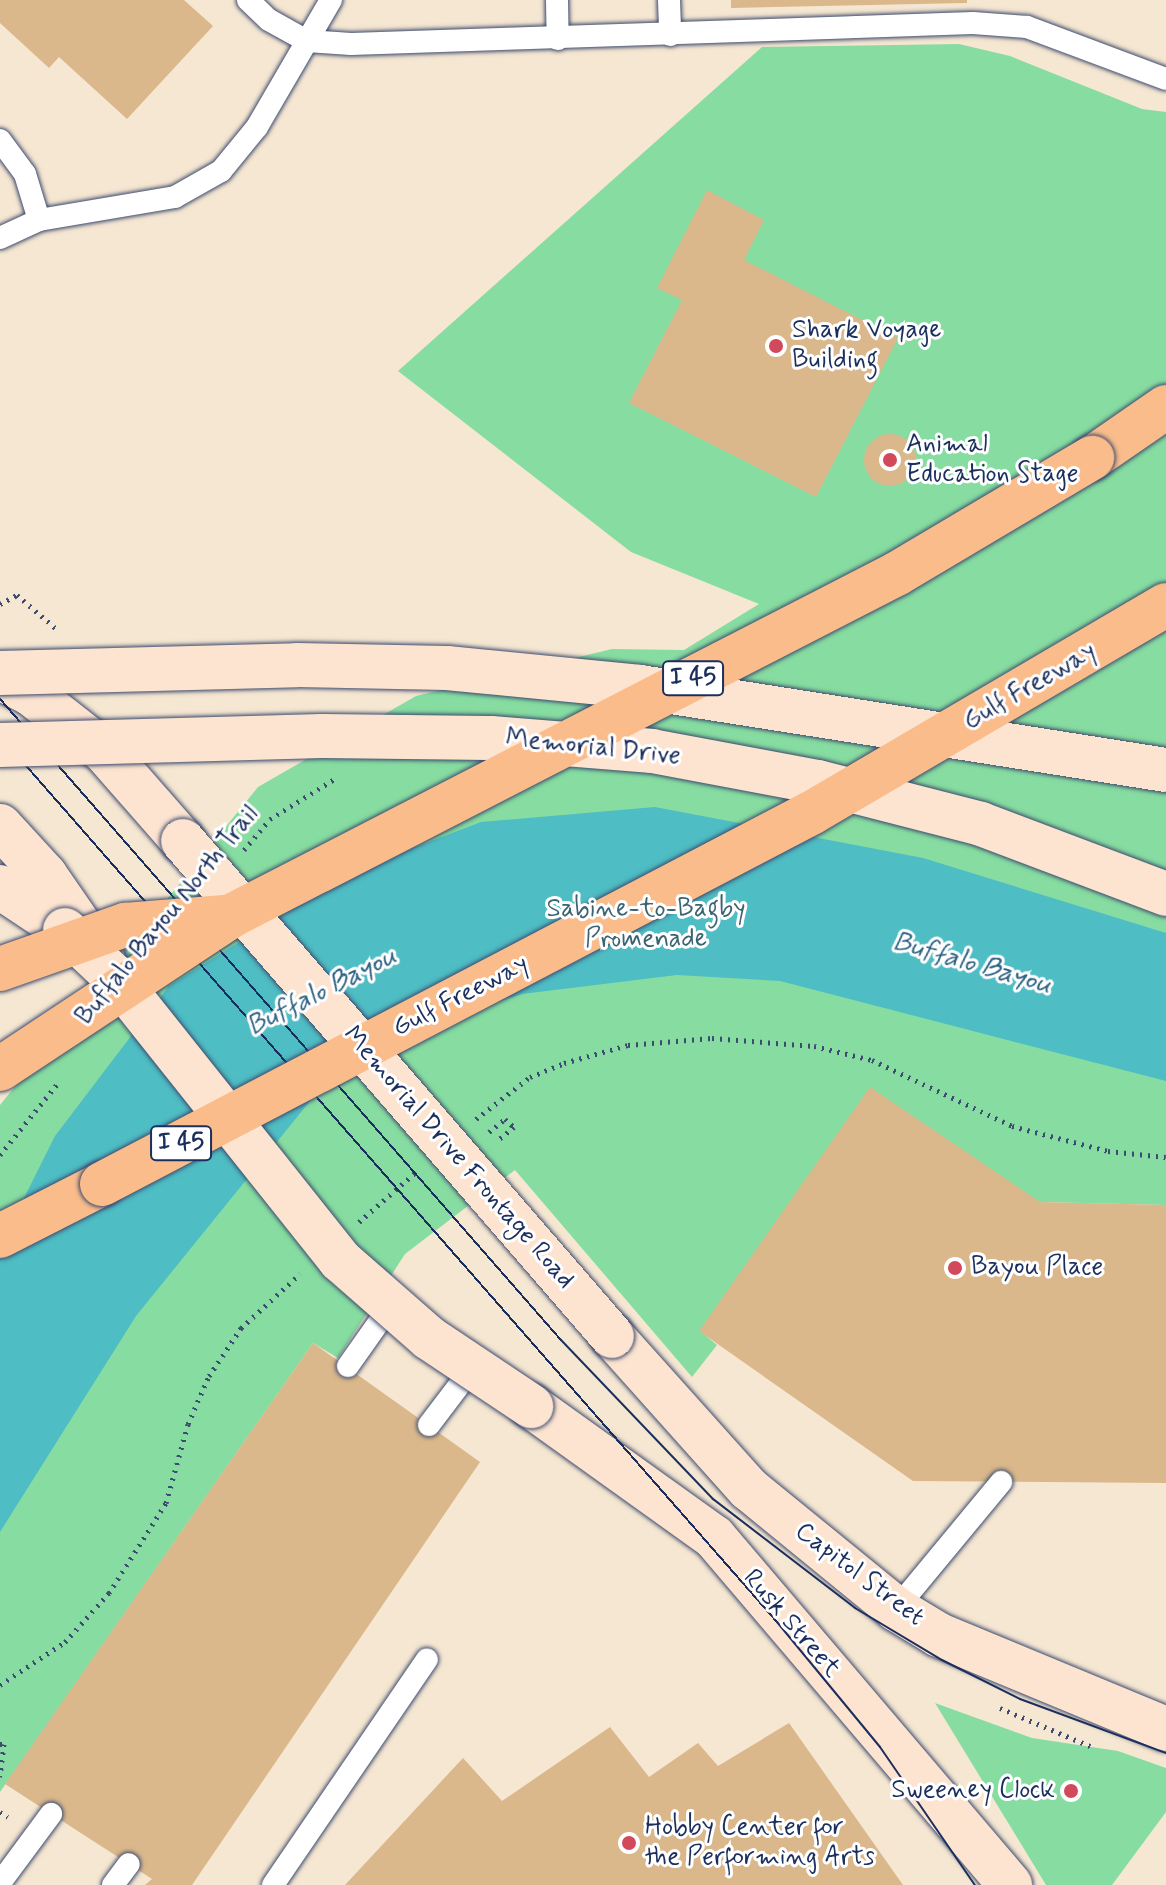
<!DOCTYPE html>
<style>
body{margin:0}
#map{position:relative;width:1166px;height:1885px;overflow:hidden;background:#f6e7d2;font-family:Mynerve,sans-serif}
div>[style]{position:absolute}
.green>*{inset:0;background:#87dda1}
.water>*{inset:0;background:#4ebdc4}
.building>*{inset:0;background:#dab88b}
.round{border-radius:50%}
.path>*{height:5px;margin-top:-2.5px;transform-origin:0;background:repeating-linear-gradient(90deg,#3c4b6f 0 2px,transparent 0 8px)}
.roads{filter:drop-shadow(0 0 2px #3c4b6f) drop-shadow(0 0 2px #3c4b6f)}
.lane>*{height:22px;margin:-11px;padding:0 11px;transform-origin:11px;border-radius:11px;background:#fff}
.secondary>*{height:44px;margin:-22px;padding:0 22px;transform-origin:22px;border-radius:22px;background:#fde4d1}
.highway>*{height:44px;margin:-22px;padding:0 22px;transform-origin:22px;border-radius:22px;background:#fabc8b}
.tram>*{height:2px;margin:-1px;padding:0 1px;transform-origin:1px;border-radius:1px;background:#1b2f5e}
.bridges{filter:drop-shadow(0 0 2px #3c4b6f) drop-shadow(0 0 2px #3c4b6f)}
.secondary-bridge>*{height:44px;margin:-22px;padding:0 22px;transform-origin:22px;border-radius:22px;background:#fde4d1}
.highway-bridge>*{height:44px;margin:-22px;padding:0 22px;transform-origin:22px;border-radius:22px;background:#fabc8b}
.dots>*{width:22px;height:22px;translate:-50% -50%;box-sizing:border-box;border:4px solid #fff;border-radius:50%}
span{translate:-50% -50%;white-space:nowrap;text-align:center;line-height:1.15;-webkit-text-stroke:6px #fff;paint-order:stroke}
.shield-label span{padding:2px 6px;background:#fff;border:2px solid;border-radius:6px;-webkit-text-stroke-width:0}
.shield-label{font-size:24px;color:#1b2f5e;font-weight:700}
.poi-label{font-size:26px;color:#1b2f5e}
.left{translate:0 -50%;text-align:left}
.right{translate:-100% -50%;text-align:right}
.street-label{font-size:26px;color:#1b2f5e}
.park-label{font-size:26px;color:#3b6372}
.water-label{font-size:28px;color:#2d6182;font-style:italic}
</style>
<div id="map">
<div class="green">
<i style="clip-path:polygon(959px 44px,1010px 56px,1142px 109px,1166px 112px,1166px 1205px,1040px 1202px,700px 1331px,717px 1345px,692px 1377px,515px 1170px,405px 1254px,338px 1358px,313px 1343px,0 1792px,0 1105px,258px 787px,416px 696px,612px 649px,684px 650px,759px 604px,631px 552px,398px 371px,762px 47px)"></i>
<i style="clip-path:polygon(935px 1703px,1032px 1738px,1118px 1751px,1166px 1768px,1166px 1812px,1112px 1885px,1046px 1885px)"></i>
</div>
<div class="water">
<i style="clip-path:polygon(655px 807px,923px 858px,1166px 933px,1166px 1081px,780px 981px,677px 975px,522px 994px,410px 1031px,314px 1096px,136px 1316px,0 1532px,0 1246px,55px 1136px,169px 986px,353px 871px,481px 822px)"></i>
</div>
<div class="building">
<i style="clip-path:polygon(0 0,184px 0,213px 26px,127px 119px,59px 57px,49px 68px,0 23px)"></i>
<i style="clip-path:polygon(731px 0,967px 0,967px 3px,731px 8px)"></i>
<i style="clip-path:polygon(707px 190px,764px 220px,744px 260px,898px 338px,816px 497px,629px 403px,682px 300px,657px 288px)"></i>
<i class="round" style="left:864px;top:434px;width:52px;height:52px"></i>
<i style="clip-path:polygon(870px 1087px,1040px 1202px,1166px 1205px,1166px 1483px,913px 1481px,699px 1331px)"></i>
<i style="clip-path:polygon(313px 1343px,480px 1462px,192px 1885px,145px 1885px,152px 1879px,5px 1784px)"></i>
<i style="clip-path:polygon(789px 1723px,903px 1885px,345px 1885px,463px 1758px,502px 1801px,610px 1727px,649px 1777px,698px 1743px,718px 1766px)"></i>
</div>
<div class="path">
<i style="left:0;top:604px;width:19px;rotate:-28deg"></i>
<i style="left:17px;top:595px;width:55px;rotate:40.6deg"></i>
<i style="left:244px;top:850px;width:40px;rotate:-50deg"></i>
<i style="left:270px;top:819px;width:78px;rotate:-31.8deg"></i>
<i style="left:476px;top:1119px;width:68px;rotate:-37.9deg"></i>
<i style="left:530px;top:1077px;width:37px;rotate:-22deg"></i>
<i style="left:564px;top:1063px;width:66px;rotate:-15.7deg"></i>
<i style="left:628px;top:1045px;width:84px;rotate:-4.8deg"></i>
<i style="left:712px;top:1038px;width:102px;rotate:4.5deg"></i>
<i style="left:814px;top:1046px;width:60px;rotate:13.6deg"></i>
<i style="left:872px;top:1060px;width:155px;rotate:25.2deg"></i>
<i style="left:1012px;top:1126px;width:99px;rotate:14.6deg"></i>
<i style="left:1108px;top:1151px;width:58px;rotate:5.9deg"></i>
<i style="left:489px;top:1132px;width:21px;rotate:-39deg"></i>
<i style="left:505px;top:1119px;width:12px;rotate:42deg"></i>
<i style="left:514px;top:1127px;width:22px;rotate:141deg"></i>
<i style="left:0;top:1155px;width:92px;rotate:-51.1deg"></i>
<i style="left:359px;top:1222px;width:77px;rotate:-41.3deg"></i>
<i style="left:0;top:1685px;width:78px;rotate:-33.5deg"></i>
<i style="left:65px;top:1642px;width:66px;rotate:-48.1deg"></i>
<i style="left:109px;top:1593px;width:107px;rotate:-57.7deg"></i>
<i style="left:166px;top:1503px;width:82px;rotate:-74.4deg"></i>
<i style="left:188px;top:1424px;width:52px;rotate:-66.4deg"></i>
<i style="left:209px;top:1376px;width:58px;rotate:-56.3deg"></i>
<i style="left:241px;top:1328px;width:80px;rotate:-42.5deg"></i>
<i style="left:1000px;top:1708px;width:98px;rotate:22.9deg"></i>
<i style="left:0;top:1744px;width:4px"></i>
<i style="left:4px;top:1744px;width:33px;rotate:97deg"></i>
<i style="left:0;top:1812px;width:9px;rotate:32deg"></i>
</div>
<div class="roads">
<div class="lane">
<i style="left:248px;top:0;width:29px;rotate:44deg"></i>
<i style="left:269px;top:20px;width:43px;rotate:28.9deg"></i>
<i style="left:307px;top:41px;width:44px;rotate:3.9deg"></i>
<i style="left:351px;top:44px;width:622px;rotate:-1.93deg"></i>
<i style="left:973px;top:23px;width:54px;rotate:4.2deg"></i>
<i style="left:1027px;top:27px;width:148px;rotate:20.5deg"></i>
<i style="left:557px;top:0;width:39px;rotate:89deg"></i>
<i style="left:669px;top:0;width:35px;rotate:88deg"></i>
<i style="left:0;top:140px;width:42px;rotate:53.7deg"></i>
<i style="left:25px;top:174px;width:48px;rotate:73.1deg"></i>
<i style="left:0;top:238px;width:43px;rotate:-24.8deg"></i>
<i style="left:39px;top:220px;width:138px;rotate:-9.6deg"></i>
<i style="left:175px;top:197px;width:53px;rotate:-29.5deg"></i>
<i style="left:221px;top:171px;width:57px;rotate:-50.7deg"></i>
<i style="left:257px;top:127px;width:147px;rotate:-59.8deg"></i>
<i style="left:348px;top:1366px;width:75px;rotate:-54.8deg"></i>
<i style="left:429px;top:1425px;width:73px;rotate:-52.8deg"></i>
<i style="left:896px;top:1609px;width:165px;rotate:-50.4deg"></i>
<i style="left:0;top:1883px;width:86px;rotate:-53.5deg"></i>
<i style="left:113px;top:1885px;width:26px;rotate:-53deg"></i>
<i style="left:273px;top:1885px;width:273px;rotate:-55.7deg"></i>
</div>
<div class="secondary">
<i style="left:0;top:678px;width:34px;rotate:27deg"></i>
<i style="left:30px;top:693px;width:95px;rotate:38.2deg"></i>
<i style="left:105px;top:752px;width:118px;rotate:48.8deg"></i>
<i style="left:0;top:826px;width:67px;rotate:47.4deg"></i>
<i style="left:45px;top:875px;width:102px;rotate:55.4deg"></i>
<i style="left:0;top:887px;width:78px;rotate:33.5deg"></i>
<i style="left:612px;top:1336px;width:205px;rotate:48.2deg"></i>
<i style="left:749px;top:1489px;width:190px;rotate:39.2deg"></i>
<i style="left:896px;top:1609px;width:50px;rotate:31.2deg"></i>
<i style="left:939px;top:1635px;width:246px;rotate:22.5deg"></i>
<i style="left:531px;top:1406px;width:225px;rotate:35.6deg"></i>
<i style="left:714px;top:1537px;width:457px;rotate:49.6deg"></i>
</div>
<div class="highway">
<i style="left:1092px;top:458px;width:90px;rotate:-34.6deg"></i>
<i style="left:0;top:1236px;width:114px;rotate:-27deg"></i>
</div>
</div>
<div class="tram">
<i style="left:0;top:699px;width:852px;rotate:48.81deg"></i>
<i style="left:561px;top:1340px;width:220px;rotate:46.3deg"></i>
<i style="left:713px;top:1499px;width:179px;rotate:37.5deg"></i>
<i style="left:855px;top:1608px;width:101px;rotate:30.9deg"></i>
<i style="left:942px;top:1660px;width:87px;rotate:26.6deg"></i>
<i style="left:1020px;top:1699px;width:156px;rotate:20.3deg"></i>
<i style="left:0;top:736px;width:1178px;rotate:48.75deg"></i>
<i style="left:777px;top:1622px;width:162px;rotate:50.5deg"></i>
<i style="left:880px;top:1747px;width:168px;rotate:55.5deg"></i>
</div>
<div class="bridges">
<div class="secondary-bridge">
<i style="left:0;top:673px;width:297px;rotate:-1.5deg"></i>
<i style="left:297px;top:665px;width:150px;rotate:1.1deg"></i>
<i style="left:447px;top:668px;width:194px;rotate:5.6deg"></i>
<i style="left:640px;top:687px;width:533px;rotate:8.97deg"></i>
<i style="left:0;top:745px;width:322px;rotate:-1.6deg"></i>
<i style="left:322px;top:736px;width:169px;rotate:0.7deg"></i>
<i style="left:491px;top:738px;width:162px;rotate:4.6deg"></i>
<i style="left:652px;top:751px;width:169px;rotate:10.6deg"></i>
<i style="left:818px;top:782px;width:168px;rotate:14.4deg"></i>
<i style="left:981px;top:824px;width:198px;rotate:20.7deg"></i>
<i style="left:183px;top:841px;width:655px;rotate:49.09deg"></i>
<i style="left:65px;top:930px;width:69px;rotate:43.2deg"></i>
<i style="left:115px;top:977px;width:362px;rotate:51.5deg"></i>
<i style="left:340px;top:1260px;width:118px;rotate:41.2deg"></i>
<i style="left:429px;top:1338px;width:123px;rotate:33.7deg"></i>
</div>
<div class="highway-bridge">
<i style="left:0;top:969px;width:133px;rotate:-19.4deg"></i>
<i style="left:125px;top:925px;width:100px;rotate:-4.6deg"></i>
<i style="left:0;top:1069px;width:277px;rotate:-33.5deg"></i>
<i style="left:231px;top:916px;width:750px;rotate:-27.21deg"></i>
<i style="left:898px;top:573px;width:226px;rotate:-30.7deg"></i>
<i style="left:102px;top:1184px;width:802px;rotate:-27.62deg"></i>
<i style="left:813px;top:812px;width:409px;rotate:-30.4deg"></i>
</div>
</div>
<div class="dots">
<i style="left:776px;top:346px;background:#d1495b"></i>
<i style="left:890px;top:460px;background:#d1495b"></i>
<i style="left:955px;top:1268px;background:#d1495b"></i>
<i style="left:1071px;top:1791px;background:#d1495b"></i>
<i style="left:629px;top:1843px;background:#d1495b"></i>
</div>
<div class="shield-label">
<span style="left:693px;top:678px">I 45</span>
<span style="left:181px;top:1143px">I 45</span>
</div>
<div class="poi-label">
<span class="left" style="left:792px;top:346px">Shark Voyage<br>Building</span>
<span class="left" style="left:906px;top:460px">Animal<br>Education Stage</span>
<span class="left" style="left:971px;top:1268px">Bayou Place</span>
<span class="right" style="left:1055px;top:1791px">Sweeney Clock</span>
<span class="left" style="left:645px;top:1843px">Hobby Center for<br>the Performing Arts</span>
</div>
<div class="street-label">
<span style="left:1030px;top:687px;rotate:-30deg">Gulf Freeway</span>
<span style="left:593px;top:748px;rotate:6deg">Memorial Drive</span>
<span style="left:168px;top:916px;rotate:-51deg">Buffalo Bayou North Trail</span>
<span style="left:461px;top:997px;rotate:-27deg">Gulf Freeway</span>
<span style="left:458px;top:1158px;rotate:49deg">Memorial Drive Frontage Road</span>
<span style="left:859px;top:1575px;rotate:37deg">Capitol Street</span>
<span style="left:791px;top:1624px;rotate:49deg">Rusk Street</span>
</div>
<div class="park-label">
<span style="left:646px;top:925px">Sabine-to-Bagby<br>Promenade</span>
</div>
<div class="water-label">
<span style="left:972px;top:964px;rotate:16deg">Buffalo Bayou</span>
<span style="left:322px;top:992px;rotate:-27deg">Buffalo Bayou</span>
</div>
</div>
